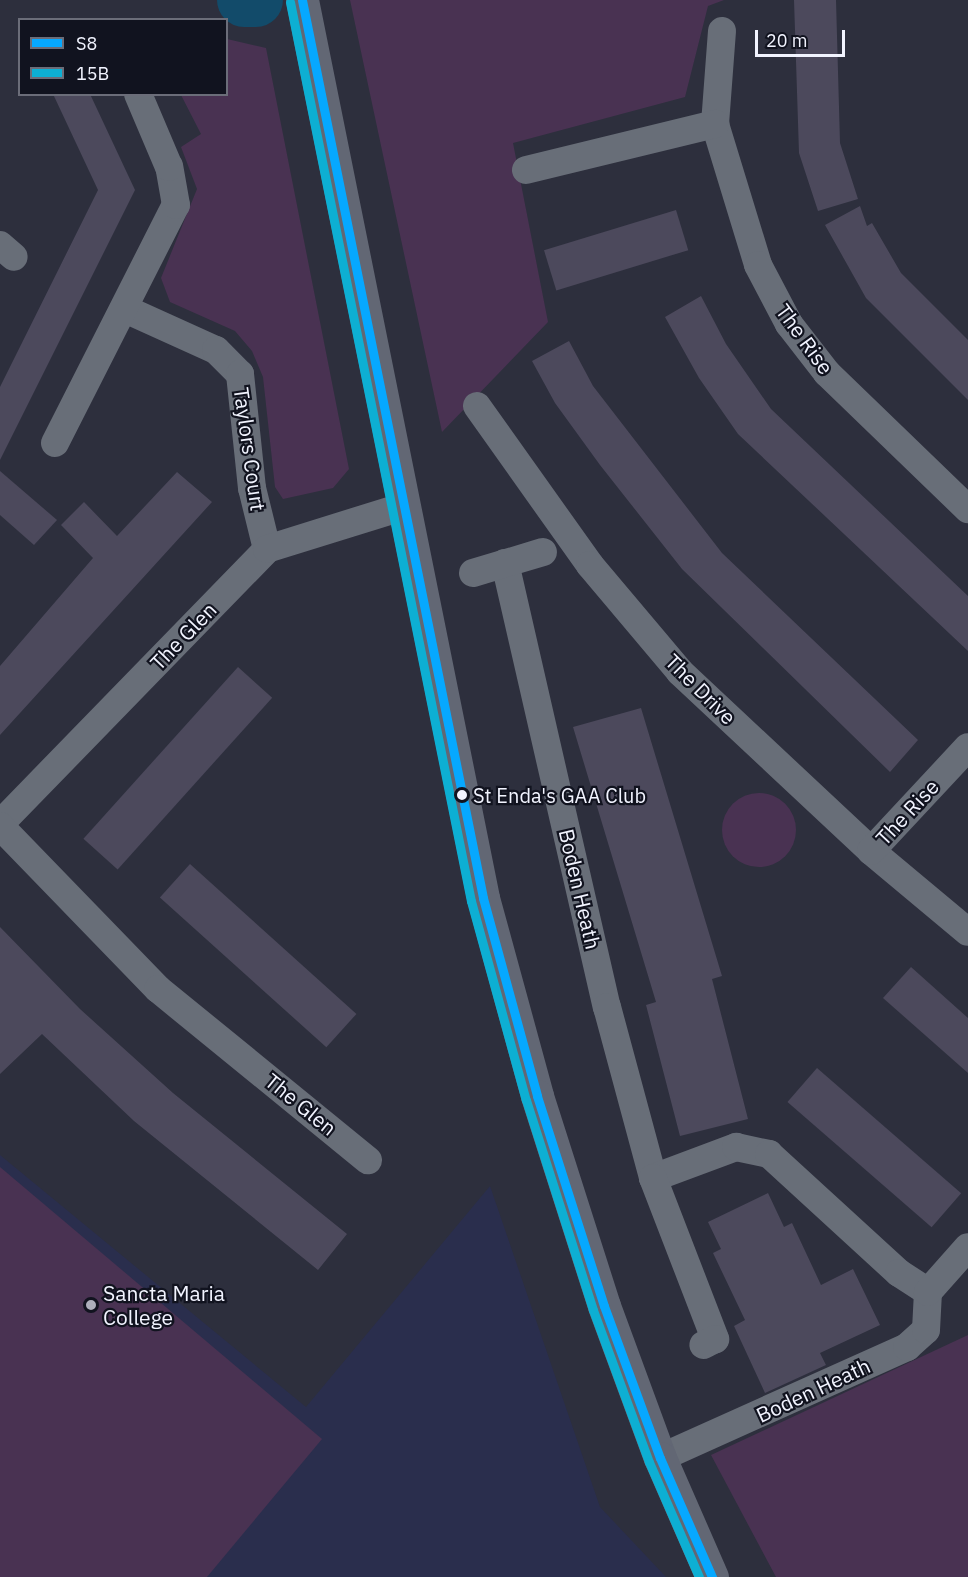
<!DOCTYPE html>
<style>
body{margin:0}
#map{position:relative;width:968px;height:1577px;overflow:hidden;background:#2d2f3d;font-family:"IBM Plex Sans",sans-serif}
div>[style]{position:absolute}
.built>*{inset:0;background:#2a2e4d}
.green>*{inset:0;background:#493252}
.round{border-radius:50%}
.river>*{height:54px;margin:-27px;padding:0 27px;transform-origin:27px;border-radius:27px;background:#124b6a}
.building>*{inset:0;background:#4c495c;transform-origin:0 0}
.street>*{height:28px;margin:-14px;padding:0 14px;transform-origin:14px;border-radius:14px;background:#686e78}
.secondary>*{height:33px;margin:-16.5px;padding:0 16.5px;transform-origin:16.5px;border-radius:16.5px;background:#626774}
.bus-1>*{height:9px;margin:-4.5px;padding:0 4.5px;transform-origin:4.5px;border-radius:4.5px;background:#06a8ff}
.bus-2>*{height:9px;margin:-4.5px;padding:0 4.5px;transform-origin:4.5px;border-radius:4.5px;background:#0dafd3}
.dots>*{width:16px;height:16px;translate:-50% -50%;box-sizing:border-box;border:3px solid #11131f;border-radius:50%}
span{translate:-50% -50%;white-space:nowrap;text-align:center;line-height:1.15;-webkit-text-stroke:4.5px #11131f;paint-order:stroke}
.bus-label{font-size:20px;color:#f2f4ff}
.left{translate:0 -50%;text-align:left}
.street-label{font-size:21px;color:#f2f4ff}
.poi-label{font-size:21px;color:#f2f4ff}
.legend{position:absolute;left:18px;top:18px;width:210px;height:78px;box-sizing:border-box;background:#11131f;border:2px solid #6b6d79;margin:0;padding:8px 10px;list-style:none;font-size:18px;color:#f2f4ff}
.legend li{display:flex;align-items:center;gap:12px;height:30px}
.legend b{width:30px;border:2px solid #6b6d79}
.scale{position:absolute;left:755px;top:30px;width:90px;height:27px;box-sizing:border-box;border:3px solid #f2f4ff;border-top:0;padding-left:8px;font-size:18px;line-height:21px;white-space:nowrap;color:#f2f4ff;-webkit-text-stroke:4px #11131f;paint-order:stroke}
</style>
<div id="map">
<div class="built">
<i style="clip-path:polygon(0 1155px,306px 1407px,490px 1186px,600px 1507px,666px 1577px,0 1577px)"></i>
</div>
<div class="green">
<i style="clip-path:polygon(350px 0,724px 0,708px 6px,685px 97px,513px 143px,548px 322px,442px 432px)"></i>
<i style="clip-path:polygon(227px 39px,266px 48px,349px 469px,333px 488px,283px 499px,275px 487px,263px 377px,252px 351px,235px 331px,170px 302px,161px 278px,197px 189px,181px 147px,201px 134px,181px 95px,226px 94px)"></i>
<i class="round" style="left:722px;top:793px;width:74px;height:74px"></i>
<i style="clip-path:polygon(0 1167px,322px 1439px,207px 1577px,0 1577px)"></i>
<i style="clip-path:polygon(968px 1335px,968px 1577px,776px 1577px,711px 1455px)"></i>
</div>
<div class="river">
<i style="left:244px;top:0;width:12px"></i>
</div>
<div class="building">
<i style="clip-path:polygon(794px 0,836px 0,840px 143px,858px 199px,818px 211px,799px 153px)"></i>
<i style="clip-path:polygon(53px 94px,90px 94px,135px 190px,0 460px,0 387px,98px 190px)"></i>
<i style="clip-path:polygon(860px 206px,867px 226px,872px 223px,901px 273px,968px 340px,968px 400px,866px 298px,825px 225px)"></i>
<i style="left:676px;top:210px;width:42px;height:138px;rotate:73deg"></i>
<i style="clip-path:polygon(701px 296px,726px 344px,771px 409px,968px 596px,968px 651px,738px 434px,699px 378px,665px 317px)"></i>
<i style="clip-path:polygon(569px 341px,593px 386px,722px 553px,918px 740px,890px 772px,682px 569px,600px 465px,555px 403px,532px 361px)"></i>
<i style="clip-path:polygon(0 471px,57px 520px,34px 545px,0 515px)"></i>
<i style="clip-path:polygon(177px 472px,212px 502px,0 735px,0 666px,93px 558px,61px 525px,84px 502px,117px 536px)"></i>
<i style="left:238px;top:667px;width:46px;height:231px;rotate:42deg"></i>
<i style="clip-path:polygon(641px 708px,722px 976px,712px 979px,748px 1119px,680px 1136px,646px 1005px,656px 1002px,573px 727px)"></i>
<i style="left:190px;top:864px;width:224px;height:45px;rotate:42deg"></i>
<i style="clip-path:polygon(0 927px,80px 1009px,173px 1093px,347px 1234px,318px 1270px,134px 1121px,42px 1034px,0 1074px)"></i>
<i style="clip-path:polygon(911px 967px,968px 1018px,968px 1073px,883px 998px)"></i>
<i style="left:817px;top:1068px;width:191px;height:45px;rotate:41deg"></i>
<i style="clip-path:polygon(768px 1193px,784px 1227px,792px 1223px,821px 1285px,853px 1269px,880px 1325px,820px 1353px,826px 1365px,765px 1393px,734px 1326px,745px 1320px,713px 1253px,721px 1249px,708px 1222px)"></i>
</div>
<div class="street">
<i style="left:722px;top:31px;width:93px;rotate:94.3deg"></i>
<i style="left:715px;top:124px;width:147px;rotate:73deg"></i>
<i style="left:758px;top:265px;width:67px;rotate:62.3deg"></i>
<i style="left:789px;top:324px;width:62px;rotate:52.2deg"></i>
<i style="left:827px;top:373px;width:196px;rotate:44deg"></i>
<i style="left:526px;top:170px;width:195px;rotate:-13.7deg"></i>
<i style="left:0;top:245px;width:18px;rotate:41deg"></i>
<i style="left:125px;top:309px;width:100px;rotate:24.3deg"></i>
<i style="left:216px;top:350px;width:34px;rotate:45deg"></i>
<i style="left:240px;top:374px;width:115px;rotate:84deg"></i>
<i style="left:252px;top:488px;width:63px;rotate:76.2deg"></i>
<i style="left:477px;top:406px;width:195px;rotate:54.6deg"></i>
<i style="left:590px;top:565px;width:140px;rotate:49.9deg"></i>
<i style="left:680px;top:672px;width:262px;rotate:43.1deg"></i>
<i style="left:871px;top:851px;width:126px;rotate:39.9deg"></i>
<i style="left:55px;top:443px;width:267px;rotate:-63.1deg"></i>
<i style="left:176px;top:205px;width:39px;rotate:-100deg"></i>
<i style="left:169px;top:167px;width:79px;rotate:-113deg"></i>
<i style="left:505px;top:563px;width:456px;rotate:77.1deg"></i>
<i style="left:607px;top:1007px;width:177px;rotate:74.9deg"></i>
<i style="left:653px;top:1178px;width:89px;rotate:-20.5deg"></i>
<i style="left:736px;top:1147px;width:34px;rotate:12deg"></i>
<i style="left:769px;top:1154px;width:176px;rotate:42.5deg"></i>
<i style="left:899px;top:1273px;width:35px;rotate:33deg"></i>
<i style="left:473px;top:573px;width:73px;rotate:-16.7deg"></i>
<i style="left:0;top:824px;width:383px;rotate:-45.8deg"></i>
<i style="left:267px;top:549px;width:141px;rotate:-17.3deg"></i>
<i style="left:0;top:826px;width:227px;rotate:45.9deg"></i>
<i style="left:158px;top:989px;width:271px;rotate:39.2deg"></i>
<i style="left:871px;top:851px;width:142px;rotate:-47deg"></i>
<i style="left:653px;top:1178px;width:173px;rotate:68.9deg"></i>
<i style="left:715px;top:1339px;width:13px;rotate:153deg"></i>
<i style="left:660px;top:1458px;width:271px;rotate:-24.2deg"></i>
<i style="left:907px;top:1347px;width:25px;rotate:-42deg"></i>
<i style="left:926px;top:1330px;width:38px;rotate:-87deg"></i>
<i style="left:928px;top:1292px;width:60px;rotate:-48.4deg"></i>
</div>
<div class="secondary">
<i style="left:302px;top:0;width:916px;rotate:78.6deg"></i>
<i style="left:483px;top:898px;width:205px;rotate:74.7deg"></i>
<i style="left:537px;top:1096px;width:220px;rotate:72.3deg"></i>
<i style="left:604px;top:1306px;width:162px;rotate:69.8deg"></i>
<i style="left:660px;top:1458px;width:130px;rotate:66.4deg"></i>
</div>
<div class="bus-1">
<i style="left:302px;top:0;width:916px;rotate:78.6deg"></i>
<i style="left:483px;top:898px;width:205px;rotate:74.7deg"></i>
<i style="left:537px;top:1096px;width:220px;rotate:72.3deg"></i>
<i style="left:604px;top:1306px;width:162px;rotate:69.8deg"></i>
<i style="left:660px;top:1458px;width:130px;rotate:66.4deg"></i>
</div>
<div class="bus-2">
<i style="left:290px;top:2px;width:917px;rotate:78.62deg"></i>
<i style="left:471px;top:901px;width:206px;rotate:74.6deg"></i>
<i style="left:526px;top:1100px;width:220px;rotate:72.3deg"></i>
<i style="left:593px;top:1310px;width:162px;rotate:69.8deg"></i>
<i style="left:649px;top:1462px;width:125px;rotate:66.5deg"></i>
</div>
<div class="dots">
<i style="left:462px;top:795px;background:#f2f4ff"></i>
<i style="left:91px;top:1305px;background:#adafbb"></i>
</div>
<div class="bus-label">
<span class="left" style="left:473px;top:795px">St Enda's GAA Club</span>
</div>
<div class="street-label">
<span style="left:805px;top:339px;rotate:54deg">The Rise</span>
<span style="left:250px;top:449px;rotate:82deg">Taylors Court</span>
<span style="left:183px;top:636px;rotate:-46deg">The Glen</span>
<span style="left:701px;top:689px;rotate:45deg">The Drive</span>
<span style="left:907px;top:812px;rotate:-47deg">The Rise</span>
<span style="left:580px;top:889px;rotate:77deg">Boden Heath</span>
<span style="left:301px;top:1104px;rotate:39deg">The Glen</span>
<span style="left:813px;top:1390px;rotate:-25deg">Boden Heath</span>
</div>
<div class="poi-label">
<span class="left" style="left:103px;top:1305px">Sancta Maria<br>College</span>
</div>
<ul class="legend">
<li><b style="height:8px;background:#06a8ff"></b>S8</li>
<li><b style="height:8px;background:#0dafd3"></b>15B</li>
</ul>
<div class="scale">20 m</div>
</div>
